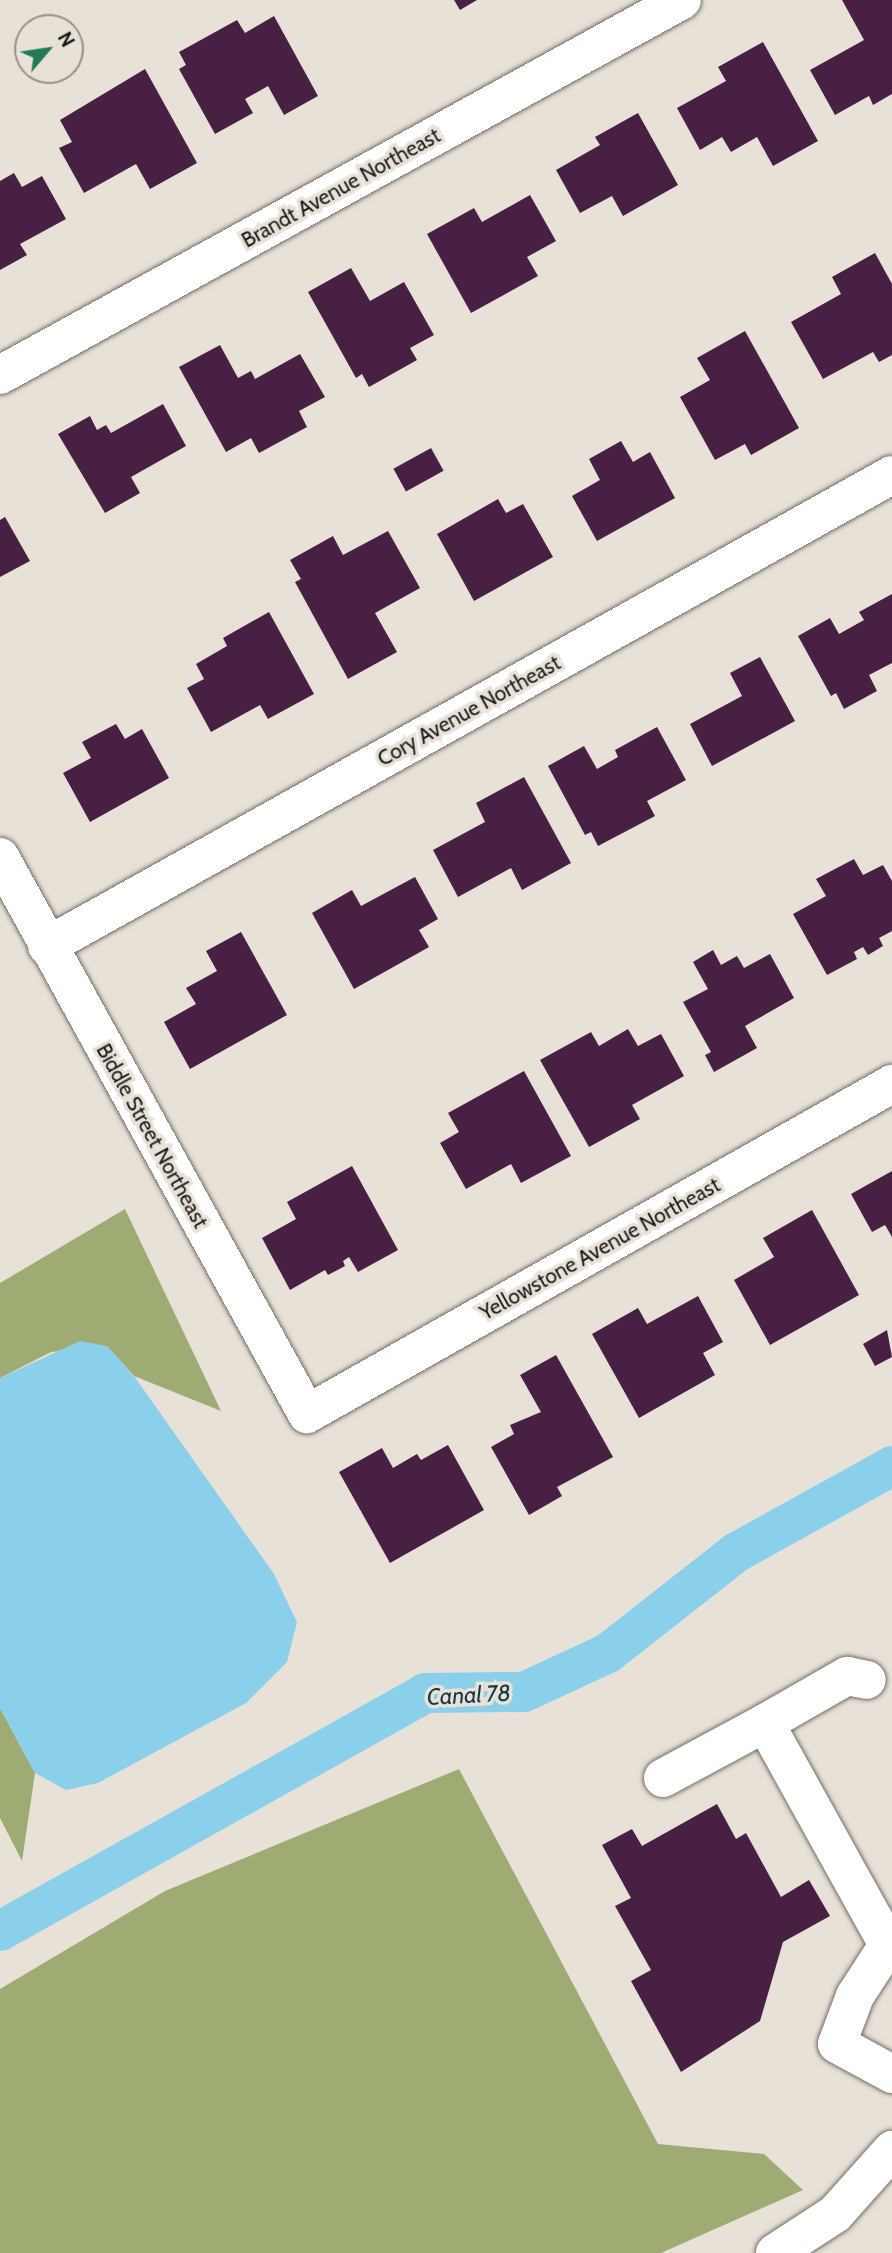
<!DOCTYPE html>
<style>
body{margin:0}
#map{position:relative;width:892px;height:2253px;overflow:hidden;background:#e8e1d8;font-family:Cabin,sans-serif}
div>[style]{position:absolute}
.forest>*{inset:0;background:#9eac74}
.water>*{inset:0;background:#8bd0eb}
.canal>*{height:40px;margin:-20px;padding:0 20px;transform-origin:20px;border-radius:20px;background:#8bd0eb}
.building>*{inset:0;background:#482043;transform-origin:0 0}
.roads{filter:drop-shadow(0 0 2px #746e66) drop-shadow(0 0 2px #746e66)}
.minor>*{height:38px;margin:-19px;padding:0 19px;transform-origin:19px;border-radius:19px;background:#fff}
span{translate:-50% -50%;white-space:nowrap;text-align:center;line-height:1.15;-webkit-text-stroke:7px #e8e1d8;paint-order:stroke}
.street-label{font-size:21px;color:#1d1a17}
.water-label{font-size:23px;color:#153641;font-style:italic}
.north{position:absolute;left:14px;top:14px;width:70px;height:70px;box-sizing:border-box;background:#e8e1d8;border:2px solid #97918b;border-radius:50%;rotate:61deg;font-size:19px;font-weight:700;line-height:28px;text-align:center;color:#1d1a17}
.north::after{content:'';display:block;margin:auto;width:24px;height:32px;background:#1e7d55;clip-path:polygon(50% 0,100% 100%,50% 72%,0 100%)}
</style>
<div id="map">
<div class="forest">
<i style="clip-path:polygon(125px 1209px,221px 1411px,134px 1376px,107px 1346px,51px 1352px,0 1378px,0 1283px)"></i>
<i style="clip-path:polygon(0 1708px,35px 1773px,22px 1861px,0 1818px)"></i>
<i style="clip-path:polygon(459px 1769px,658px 2144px,764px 2154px,803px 2190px,661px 2253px,0 2253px,0 1989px,165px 1891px)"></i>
</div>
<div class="water">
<i style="clip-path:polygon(80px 1341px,107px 1346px,134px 1376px,274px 1574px,297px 1622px,287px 1662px,246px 1703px,98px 1783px,66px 1790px,35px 1773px,0 1708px,0 1378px)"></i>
</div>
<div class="canal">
<i style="left:0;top:1931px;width:487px;rotate:-29.2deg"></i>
<i style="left:425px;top:1693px;width:99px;rotate:-0.6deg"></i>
<i style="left:524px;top:1692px;width:93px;rotate:-24.9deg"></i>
<i style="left:608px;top:1653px;width:164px;rotate:-38.1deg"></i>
<i style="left:737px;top:1552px;width:177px;rotate:-29deg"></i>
</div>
<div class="building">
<i style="clip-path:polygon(454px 0,477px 0,460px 10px)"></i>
<i style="clip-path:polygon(842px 0,892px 0,892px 94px,873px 105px,869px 96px,835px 115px,810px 70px,864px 40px)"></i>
<i style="clip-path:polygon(274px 16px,318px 96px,284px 115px,268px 86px,245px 99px,253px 113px,215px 134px,179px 69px,186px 65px,179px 52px,237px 20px,245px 33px)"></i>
<i style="clip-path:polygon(763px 42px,818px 141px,773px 166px,757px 137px,731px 152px,722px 137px,700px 150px,677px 108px,726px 81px,718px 67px)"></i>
<i style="clip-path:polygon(145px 69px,197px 163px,150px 189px,136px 164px,84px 193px,59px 148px,72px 142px,60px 120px)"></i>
<i style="clip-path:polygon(638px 113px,678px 185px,623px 216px,612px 196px,580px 213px,556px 170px,600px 145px,595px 137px)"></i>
<i style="clip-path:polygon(14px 173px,22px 187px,42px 176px,66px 219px,20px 244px,27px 255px,0 270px,0 181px)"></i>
<i style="clip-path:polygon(530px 195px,556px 241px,527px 257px,538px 276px,471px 313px,427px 234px,474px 208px,482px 222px)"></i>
<i style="clip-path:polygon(875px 253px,892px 284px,892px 355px,879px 362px,873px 352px,823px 379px,791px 322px,841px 294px,832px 277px)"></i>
<i style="clip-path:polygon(351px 268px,370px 301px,404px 282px,434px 335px,410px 348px,417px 360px,369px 387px,362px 374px,356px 378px,308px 292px)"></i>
<i style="clip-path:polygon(745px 331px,799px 428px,751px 455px,745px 444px,715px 460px,680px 397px,710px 380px,697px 358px)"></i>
<i style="clip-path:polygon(220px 345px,238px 378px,251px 371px,255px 379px,300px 354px,325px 397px,299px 411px,307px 427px,259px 453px,251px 438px,226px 452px,179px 367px)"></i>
<i style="clip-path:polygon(163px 404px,186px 446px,131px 477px,140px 493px,105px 513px,58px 434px,90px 416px,97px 430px,106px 425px,111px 433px)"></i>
<i style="clip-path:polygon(621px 441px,633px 462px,650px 452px,675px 498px,597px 541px,572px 496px,600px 480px,589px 459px)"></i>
<i style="left:431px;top:448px;width:26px;height:43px;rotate:61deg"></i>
<i style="clip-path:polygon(498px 499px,506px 513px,523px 504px,553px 557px,474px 601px,437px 534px)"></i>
<i style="clip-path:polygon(5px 517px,30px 561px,0 577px,0 520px)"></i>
<i style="clip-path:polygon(388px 531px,420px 588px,375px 613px,397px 652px,348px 679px,295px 582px,301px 579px,290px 560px,333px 536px,343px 555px)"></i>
<i style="clip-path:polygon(892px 594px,892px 663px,869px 675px,877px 691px,844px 709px,836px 693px,831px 696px,798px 636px,830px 618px,839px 634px,864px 620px,859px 612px)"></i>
<i style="clip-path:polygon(269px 612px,314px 694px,268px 719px,260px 705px,211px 732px,187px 688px,204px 679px,196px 664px,227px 646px,223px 638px)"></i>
<i style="clip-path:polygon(760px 657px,795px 721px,712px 766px,690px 724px,742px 696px,730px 673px)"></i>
<i style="clip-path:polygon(116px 724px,125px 739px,142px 729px,169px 778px,90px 822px,63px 773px,91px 758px,82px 742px)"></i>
<i style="clip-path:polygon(657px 727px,686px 780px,647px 801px,655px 816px,598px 846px,591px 832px,585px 835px,548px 766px,584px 746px,597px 769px,618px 757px,615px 750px)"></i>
<i style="clip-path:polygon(524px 777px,571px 863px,522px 890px,511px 868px,458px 897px,433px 850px,485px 822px,476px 803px)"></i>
<i style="clip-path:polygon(854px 859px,863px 875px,883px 865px,892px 881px,892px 931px,879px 938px,883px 946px,868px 955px,863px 947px,854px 952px,857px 959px,827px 975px,793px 914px,826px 896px,816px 879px)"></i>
<i style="clip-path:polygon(415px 877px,438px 919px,419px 930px,429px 947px,354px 989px,312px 913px,352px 890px,361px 906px)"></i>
<i style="clip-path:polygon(241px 932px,287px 1015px,190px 1069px,164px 1022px,196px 1004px,186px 988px,217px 971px,206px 951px)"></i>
<i style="clip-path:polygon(713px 950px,721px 965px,737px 956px,744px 968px,770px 954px,794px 998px,745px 1026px,757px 1048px,714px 1072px,705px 1055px,711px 1052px,683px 1002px,708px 989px,693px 962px)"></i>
<i style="clip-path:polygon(628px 1029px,638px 1046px,661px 1034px,684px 1076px,632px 1105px,640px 1119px,589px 1147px,540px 1060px,591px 1032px,599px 1046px)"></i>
<i style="clip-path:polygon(524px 1071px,571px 1156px,521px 1183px,511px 1164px,466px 1189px,440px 1143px,459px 1132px,448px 1113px)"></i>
<i style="clip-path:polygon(352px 1166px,398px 1250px,358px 1272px,349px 1257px,343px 1261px,345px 1266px,328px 1275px,325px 1270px,290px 1290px,262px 1238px,296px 1219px,287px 1202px)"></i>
<i style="clip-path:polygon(892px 1171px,892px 1237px,885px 1225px,872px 1232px,851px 1194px)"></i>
<i style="clip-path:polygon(812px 1210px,859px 1295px,770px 1345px,734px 1280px,774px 1257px,763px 1238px)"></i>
<i style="clip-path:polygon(698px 1296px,723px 1342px,703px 1353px,715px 1375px,639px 1418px,592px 1334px,638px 1308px,647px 1324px)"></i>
<i style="clip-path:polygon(887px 1330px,892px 1357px,875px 1366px,863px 1344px)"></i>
<i style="clip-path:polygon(556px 1355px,613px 1457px,557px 1487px,562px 1496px,529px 1515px,491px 1447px,514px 1434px,510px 1425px,541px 1412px,520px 1375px)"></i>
<i style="clip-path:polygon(448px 1445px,484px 1510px,390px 1563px,339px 1472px,382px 1448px,393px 1468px,417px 1454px,421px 1460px)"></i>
<i style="clip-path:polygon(717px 1804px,736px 1839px,746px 1833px,781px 1897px,809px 1880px,830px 1916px,783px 1942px,760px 2021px,681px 2072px,631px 1981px,651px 1970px,615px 1906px,631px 1898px,602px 1845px,632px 1829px,642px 1846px)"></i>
</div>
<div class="roads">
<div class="minor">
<i style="left:0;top:375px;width:778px;rotate:-28.8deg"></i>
<i style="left:0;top:857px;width:636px;rotate:61.14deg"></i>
<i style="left:307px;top:1414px;width:672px;rotate:-29.43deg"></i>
<i style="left:47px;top:946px;width:967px;rotate:-29.14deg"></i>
<i style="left:765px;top:1723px;width:95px;rotate:-29.8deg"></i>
<i style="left:847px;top:1676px;width:20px;rotate:11deg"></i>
<i style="left:663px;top:1778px;width:116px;rotate:-28.3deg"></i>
<i style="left:765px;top:1723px;width:254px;rotate:61deg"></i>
<i style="left:888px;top:1945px;width:61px;rotate:122.9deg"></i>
<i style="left:855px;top:1996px;width:51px;rotate:110.6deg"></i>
<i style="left:837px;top:2044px;width:63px;rotate:28.6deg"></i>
<i style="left:775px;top:2253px;width:72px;rotate:-33deg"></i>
<i style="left:835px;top:2214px;width:86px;rotate:-48.3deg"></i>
</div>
</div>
<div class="street-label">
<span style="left:341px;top:188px;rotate:-29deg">Brandt Avenue Northeast</span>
<span style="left:469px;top:711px;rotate:-29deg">Cory Avenue Northeast</span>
<span style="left:152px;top:1136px;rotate:61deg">Biddle Street Northeast</span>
<span style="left:600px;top:1249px;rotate:-29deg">Yellowstone Avenue Northeast</span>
</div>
<div class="water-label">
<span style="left:469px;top:1695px;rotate:-3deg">Canal 78</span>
</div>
<div class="north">N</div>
</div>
